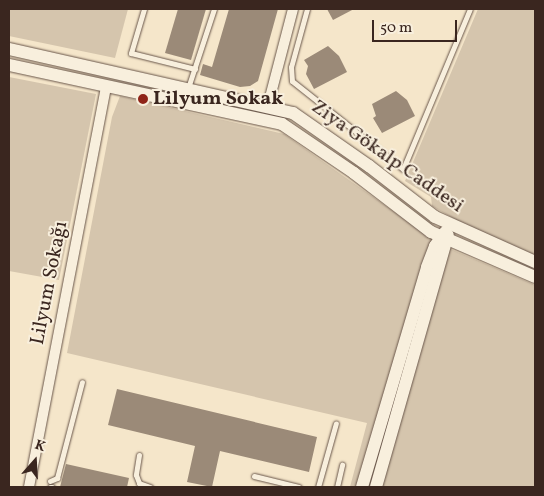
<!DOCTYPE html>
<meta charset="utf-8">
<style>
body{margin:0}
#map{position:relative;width:544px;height:496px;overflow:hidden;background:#f5e6ca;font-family:Vollkorn,serif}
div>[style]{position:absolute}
.green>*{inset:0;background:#d5c5ad}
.building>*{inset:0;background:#9b8a78}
.roads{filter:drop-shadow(0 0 1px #69564a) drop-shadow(0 0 1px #69564a)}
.service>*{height:5px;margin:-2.5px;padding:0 2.5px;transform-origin:2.5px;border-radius:2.5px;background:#f8efdd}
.minor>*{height:10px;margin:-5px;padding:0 5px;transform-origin:5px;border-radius:5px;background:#f8efdd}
.tertiary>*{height:12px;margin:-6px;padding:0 6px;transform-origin:6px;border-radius:6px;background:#f8efdd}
.dots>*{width:14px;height:14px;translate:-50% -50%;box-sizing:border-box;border:2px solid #f8efdd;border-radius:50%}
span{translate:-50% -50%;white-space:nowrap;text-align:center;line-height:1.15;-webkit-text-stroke:4px #f8efdd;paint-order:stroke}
.poi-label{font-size:20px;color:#3a261f;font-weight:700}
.left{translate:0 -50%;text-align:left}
.street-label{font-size:20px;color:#3a261f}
.frame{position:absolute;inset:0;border:10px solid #3a261f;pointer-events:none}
.north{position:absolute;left:10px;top:436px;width:50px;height:50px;-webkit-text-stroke:4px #f8efdd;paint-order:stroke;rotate:19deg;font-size:14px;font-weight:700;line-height:20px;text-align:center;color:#3a261f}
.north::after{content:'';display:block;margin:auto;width:18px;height:22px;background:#3a261f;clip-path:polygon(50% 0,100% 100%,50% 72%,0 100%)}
.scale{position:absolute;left:372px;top:20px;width:85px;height:22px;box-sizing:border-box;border:2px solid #3a261f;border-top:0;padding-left:6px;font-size:15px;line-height:18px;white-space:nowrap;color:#3a261f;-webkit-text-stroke:4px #f8efdd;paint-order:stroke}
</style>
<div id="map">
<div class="green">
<i style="clip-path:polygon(9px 9px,128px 9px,115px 58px,9px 36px)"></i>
<i style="clip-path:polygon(478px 9px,535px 9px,535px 256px,465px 225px,432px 206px,431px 197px,405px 181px)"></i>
<i style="clip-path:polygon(9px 77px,96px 94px,59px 280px,9px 271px)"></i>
<i style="clip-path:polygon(120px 96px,284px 134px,441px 245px,535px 285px,535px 487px,350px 487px,367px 423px,67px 353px,112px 117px)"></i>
</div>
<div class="building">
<i style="clip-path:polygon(178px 9px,206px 9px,191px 60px,165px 53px)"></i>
<i style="clip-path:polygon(229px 9px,278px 9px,258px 81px,250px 86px,240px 87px,200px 75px,203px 64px,212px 67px)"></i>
<i style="clip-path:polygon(327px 9px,354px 9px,333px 20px)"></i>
<i style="clip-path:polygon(328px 46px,339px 56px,347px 72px,314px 89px,306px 74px,308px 66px,304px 60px)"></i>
<i style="clip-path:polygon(396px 91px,407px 100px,415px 116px,382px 133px,373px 118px,376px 116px,372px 104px)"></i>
<i style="clip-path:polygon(117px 389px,317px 437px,309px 472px,220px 451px,212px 487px,187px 482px,195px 446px,108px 425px)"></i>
<i style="clip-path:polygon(66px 464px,129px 478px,127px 487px,60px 487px)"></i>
</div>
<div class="roads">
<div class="service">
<i style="left:144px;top:9px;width:46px;rotate:106.5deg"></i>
<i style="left:131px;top:53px;width:66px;rotate:14deg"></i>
<i style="left:307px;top:9px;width:60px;rotate:105.4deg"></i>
<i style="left:291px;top:67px;width:14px;rotate:86deg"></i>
<i style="left:292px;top:81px;width:142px;rotate:38.4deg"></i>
<i style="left:403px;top:169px;width:173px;rotate:-67.3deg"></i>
<i style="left:188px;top:88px;width:83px;rotate:-71.8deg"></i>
<i style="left:139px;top:455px;width:20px;rotate:99deg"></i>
<i style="left:136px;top:475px;width:9px;rotate:69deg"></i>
<i style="left:139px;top:483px;width:12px;rotate:20deg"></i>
<i style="left:254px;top:476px;width:46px;rotate:13.7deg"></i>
<i style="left:50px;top:481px;width:8px;rotate:-23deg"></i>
<i style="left:57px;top:478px;width:99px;rotate:-75.4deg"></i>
<i style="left:50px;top:487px;width:2px"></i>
<i style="left:318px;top:487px;width:66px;rotate:-74.3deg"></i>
<i style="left:337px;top:487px;width:23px;rotate:-77deg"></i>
</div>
<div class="minor">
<i style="left:268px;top:105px;width:99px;rotate:-75.4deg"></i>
<i style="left:29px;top:487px;width:408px;rotate:-79.1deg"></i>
</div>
<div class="tertiary">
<i style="left:9px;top:49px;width:291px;rotate:12.7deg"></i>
<i style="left:293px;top:113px;width:93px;rotate:34.9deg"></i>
<i style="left:369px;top:166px;width:83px;rotate:37.7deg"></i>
<i style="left:435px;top:217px;width:110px;rotate:24.2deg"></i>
<i style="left:9px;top:65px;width:279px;rotate:12.2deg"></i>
<i style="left:282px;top:124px;width:87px;rotate:34.2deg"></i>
<i style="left:354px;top:173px;width:97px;rotate:37.5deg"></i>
<i style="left:431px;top:232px;width:113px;rotate:23.4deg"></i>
<i style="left:362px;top:487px;width:229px;rotate:-73.5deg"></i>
<i style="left:427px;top:267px;width:22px;rotate:-69deg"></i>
<i style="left:435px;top:246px;width:17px;rotate:-54deg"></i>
<i style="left:376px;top:487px;width:262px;rotate:-74.1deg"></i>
</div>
</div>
<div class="dots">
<i style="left:143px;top:99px;background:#8f2418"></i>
</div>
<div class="poi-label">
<span class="left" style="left:153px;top:99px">Lilyum Sokak</span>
</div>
<div class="street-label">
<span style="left:387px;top:157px;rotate:35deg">Ziya Gökalp Caddesi</span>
<span style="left:50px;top:283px;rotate:-79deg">Lilyum Sokağı</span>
</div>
<div class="frame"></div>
<div class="north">K</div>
<div class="scale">50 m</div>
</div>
